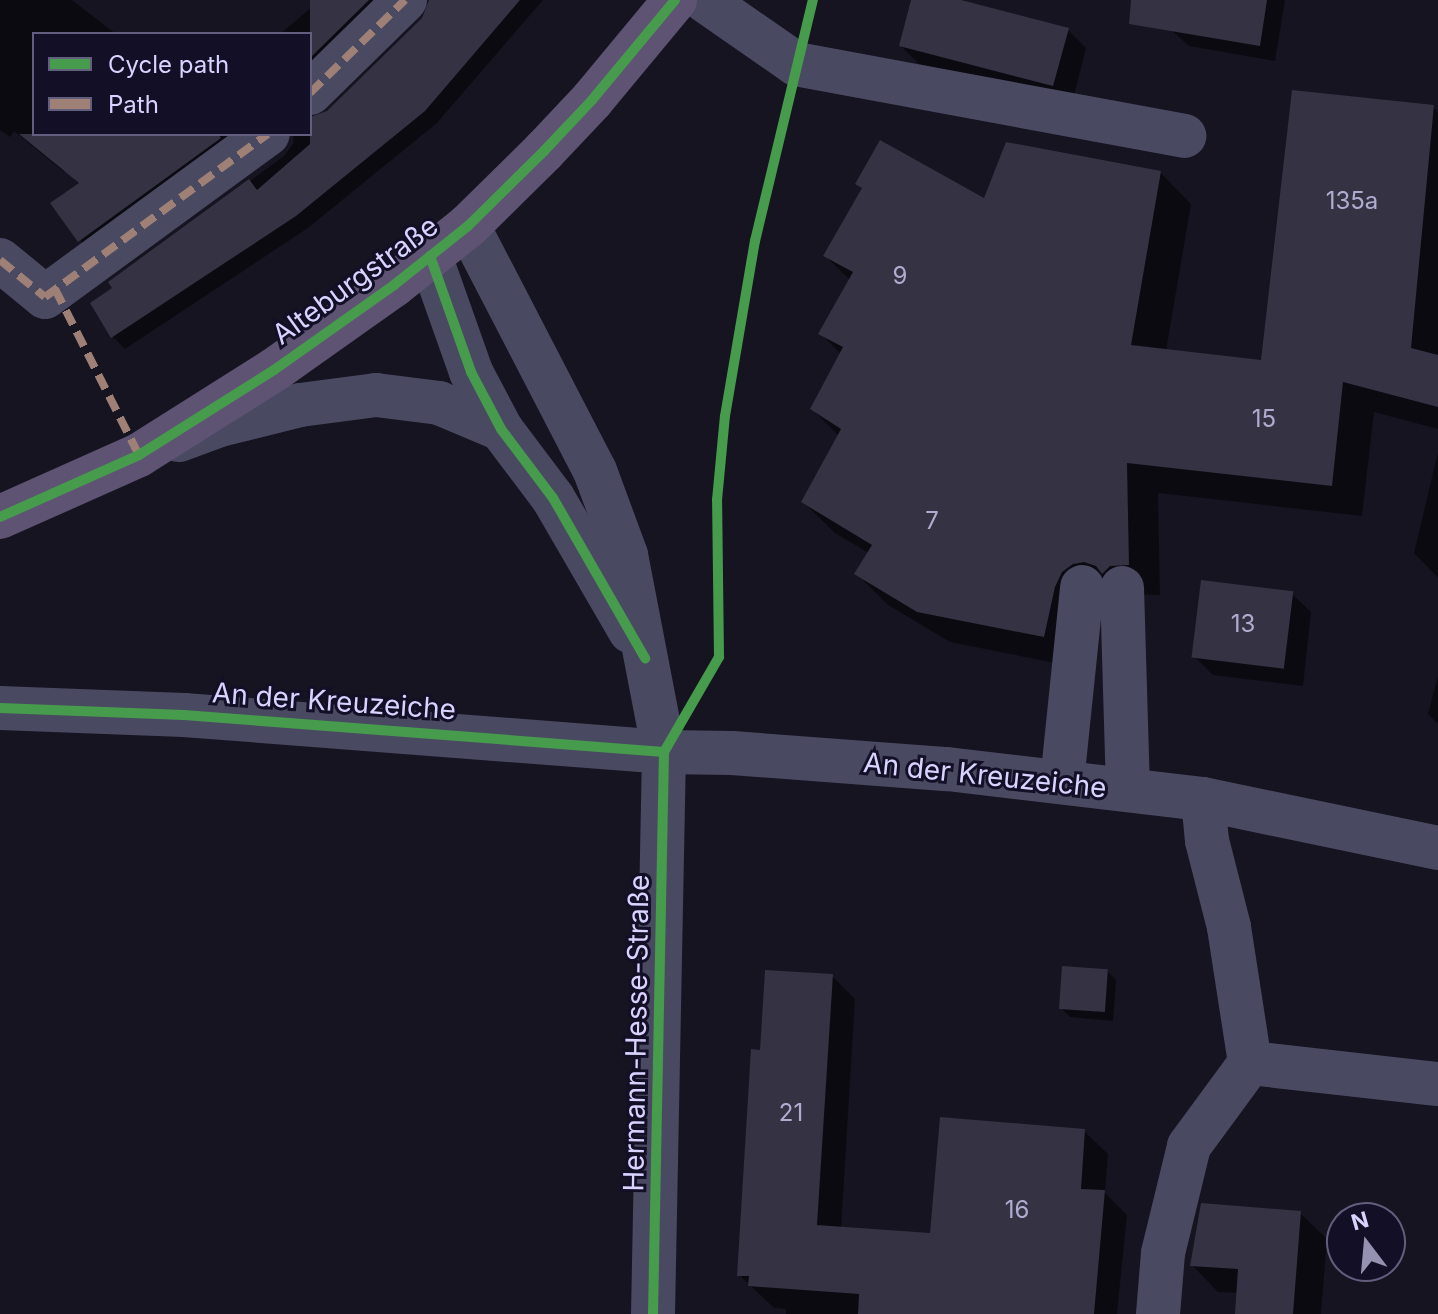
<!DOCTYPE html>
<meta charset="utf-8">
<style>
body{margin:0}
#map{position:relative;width:1438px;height:1314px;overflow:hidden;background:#161421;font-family:Inter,sans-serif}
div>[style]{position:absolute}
.shadow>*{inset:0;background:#0007}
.building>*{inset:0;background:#343243;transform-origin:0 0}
.minor>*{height:44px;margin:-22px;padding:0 22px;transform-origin:22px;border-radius:22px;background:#4a4962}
.major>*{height:44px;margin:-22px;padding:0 22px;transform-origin:22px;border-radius:22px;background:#5e5373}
.quiet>*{height:8px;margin-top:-4px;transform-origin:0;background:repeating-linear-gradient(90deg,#9e8076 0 16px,transparent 0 24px)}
.cycleway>*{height:10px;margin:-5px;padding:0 5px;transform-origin:5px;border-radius:5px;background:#469c4c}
span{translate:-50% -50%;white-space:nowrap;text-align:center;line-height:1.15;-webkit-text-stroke:6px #130f26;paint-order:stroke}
.number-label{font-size:24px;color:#b0acd0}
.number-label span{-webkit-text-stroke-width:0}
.street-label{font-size:28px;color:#d9d4ff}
.legend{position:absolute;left:32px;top:32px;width:280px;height:104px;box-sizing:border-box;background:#130f26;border:2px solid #625e7d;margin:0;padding:10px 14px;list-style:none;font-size:24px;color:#d9d4ff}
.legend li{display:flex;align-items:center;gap:16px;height:40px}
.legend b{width:40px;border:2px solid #625e7d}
.north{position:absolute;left:1326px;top:1202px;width:80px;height:80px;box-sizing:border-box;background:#130f26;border:2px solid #625e7d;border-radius:50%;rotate:344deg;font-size:22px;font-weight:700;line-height:32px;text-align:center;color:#d9d4ff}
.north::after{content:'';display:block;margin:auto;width:28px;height:36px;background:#9591b1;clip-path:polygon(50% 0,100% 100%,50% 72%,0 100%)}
</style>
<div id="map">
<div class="shadow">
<i style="clip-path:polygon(0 0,72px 0,116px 34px,34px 34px,34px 134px,94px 134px,64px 172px,14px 131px,10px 137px,0 130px)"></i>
<i style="clip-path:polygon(320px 0,396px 0,310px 83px,310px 34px,280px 34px)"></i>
<i style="clip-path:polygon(460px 0,543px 0,437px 123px,308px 228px,125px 349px,113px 337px,93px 303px,114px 288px,110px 283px,284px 156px,293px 144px,294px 134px,310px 134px,310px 119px,328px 113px)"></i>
<i style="clip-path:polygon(913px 0,953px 0,1068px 30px,1086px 48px,1072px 104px,919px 64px,901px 46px)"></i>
<i style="clip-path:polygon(1137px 0,1285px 0,1275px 61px,1189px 46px)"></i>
<i style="clip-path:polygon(1433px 107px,1438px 112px,1438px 429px,1374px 412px,1362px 516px,1158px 493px,1160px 595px,1104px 594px,1075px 667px,950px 642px,888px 605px,857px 574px,869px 553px,835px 533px,803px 502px,839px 436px,812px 409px,841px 354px,821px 334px,851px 281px,825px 256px,863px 189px,858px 184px,985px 201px,1160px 172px,1191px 204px,1166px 351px,1263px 362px)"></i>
<i style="clip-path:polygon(163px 134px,255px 134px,92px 253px,80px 240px)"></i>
<i style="clip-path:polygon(1438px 452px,1438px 578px,1414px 553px)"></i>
<i style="clip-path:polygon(1292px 594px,1311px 612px,1303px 686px,1213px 675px,1194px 656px)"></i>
<i style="clip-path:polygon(1438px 675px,1438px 724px,1428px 714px)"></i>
<i style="clip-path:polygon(1107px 971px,1116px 980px,1113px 1021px,1070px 1017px,1061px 1008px)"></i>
<i style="clip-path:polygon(832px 976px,855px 999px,841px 1229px,931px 1235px,1084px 1131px,1108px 1154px,1105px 1193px,1127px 1215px,1117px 1314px,786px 1314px,786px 1309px,774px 1308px,739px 1275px,762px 1052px)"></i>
<i style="clip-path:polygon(1300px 1213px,1327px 1239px,1321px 1314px,1237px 1314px,1239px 1293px,1218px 1292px,1192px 1265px)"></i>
</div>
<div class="building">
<i style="clip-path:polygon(310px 0,369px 0,310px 58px)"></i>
<i style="clip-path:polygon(429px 0,520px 0,425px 111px,296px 216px,111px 338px,90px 303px,112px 288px,108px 282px,249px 179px,257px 190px,310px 144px,310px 117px,327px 111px,422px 18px)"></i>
<i style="clip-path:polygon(911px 0,961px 0,1069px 28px,1053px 86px,899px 46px)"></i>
<i style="clip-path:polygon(1131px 0,1267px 0,1260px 46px,1129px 24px)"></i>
<i style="clip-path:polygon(1292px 90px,1434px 105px,1411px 348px,1438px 355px,1438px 407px,1343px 382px,1332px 486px,1127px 463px,1129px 565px,1110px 566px,1102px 574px,1096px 566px,1084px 562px,1073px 564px,1062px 572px,1055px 587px,1044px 637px,917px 612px,854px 574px,872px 545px,801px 502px,841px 429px,810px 409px,843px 347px,818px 334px,853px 272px,823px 256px,862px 188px,855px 184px,880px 140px,984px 198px,1006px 142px,1161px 171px,1131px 345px,1261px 360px)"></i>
<i style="clip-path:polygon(19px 134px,218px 134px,221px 138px,78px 242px,50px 203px,79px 183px)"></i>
<i style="left:1201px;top:580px;width:93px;height:78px;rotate:7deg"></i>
<i style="left:1062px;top:966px;width:46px;height:43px;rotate:4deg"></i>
<i style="clip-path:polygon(765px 970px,833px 974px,817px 1225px,930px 1233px,940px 1117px,1085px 1129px,1081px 1189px,1105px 1190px,1094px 1314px,858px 1314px,859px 1294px,748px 1286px,749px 1276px,737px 1276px,751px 1049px,760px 1050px)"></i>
<i style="clip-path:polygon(1201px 1203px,1301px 1211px,1293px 1314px,1235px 1314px,1238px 1269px,1190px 1266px)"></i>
</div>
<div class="minor">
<i style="left:704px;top:0;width:112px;rotate:34.8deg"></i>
<i style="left:796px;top:64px;width:395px;rotate:10.5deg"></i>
<i style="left:310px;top:93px;width:133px;rotate:-44.4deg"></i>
<i style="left:468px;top:226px;width:276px;rotate:62.6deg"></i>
<i style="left:595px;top:471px;width:90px;rotate:69.7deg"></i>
<i style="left:626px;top:555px;width:201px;rotate:79.1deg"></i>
<i style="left:664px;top:752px;width:562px;rotate:91.12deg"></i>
<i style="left:430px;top:256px;width:123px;rotate:70.5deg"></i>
<i style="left:471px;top:372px;width:64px;rotate:62.2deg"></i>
<i style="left:501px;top:429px;width:86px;rotate:53deg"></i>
<i style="left:553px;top:498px;width:154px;rotate:59.9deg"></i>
<i style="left:0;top:260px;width:58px;rotate:39.4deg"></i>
<i style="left:45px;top:297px;width:276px;rotate:-36.2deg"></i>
<i style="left:179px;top:440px;width:44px;rotate:-20.1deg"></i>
<i style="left:220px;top:425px;width:82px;rotate:-14deg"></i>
<i style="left:300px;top:405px;width:77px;rotate:-7.5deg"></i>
<i style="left:376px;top:395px;width:64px;rotate:7.2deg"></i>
<i style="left:439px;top:403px;width:67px;rotate:22.8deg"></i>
<i style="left:1122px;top:588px;width:202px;rotate:88.3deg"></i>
<i style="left:0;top:708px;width:184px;rotate:2.2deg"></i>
<i style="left:184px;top:715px;width:481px;rotate:4.4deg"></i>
<i style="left:664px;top:752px;width:68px;rotate:0.8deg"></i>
<i style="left:732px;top:753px;width:216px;rotate:4.3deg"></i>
<i style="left:947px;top:769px;width:258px;rotate:6.7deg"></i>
<i style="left:1203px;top:799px;width:240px;rotate:11.8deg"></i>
<i style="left:1062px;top:782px;width:196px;rotate:-84.1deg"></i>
<i style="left:1250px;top:1063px;width:189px;rotate:6.4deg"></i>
<i style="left:1158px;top:1314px;width:61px;rotate:-85.3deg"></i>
<i style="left:1163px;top:1253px;width:110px;rotate:-76.3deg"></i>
<i style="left:1189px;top:1146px;width:103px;rotate:-53.7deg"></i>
<i style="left:1250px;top:1063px;width:138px;rotate:-98.8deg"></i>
<i style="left:1229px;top:927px;width:89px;rotate:-104.3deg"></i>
<i style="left:1207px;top:841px;width:42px;rotate:-95.4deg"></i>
</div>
<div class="major">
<i style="left:0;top:517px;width:152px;rotate:-24deg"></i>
<i style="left:139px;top:455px;width:160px;rotate:-32.2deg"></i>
<i style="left:274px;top:370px;width:147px;rotate:-35.3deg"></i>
<i style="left:394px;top:285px;width:95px;rotate:-38.6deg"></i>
<i style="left:468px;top:226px;width:107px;rotate:-44.6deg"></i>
<i style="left:544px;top:151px;width:70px;rotate:-46.7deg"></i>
<i style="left:592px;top:100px;width:130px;rotate:-50.3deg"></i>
</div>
<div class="quiet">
<i style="left:310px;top:93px;width:133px;rotate:-44.4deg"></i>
<i style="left:0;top:260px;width:58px;rotate:39.4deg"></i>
<i style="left:45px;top:297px;width:276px;rotate:-36.2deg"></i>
<i style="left:55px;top:289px;width:186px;rotate:63.2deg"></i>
</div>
<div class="cycleway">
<i style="left:430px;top:256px;width:123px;rotate:70.5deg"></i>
<i style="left:471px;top:372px;width:64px;rotate:62.2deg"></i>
<i style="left:501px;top:429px;width:86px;rotate:53deg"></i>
<i style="left:553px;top:498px;width:185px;rotate:60.1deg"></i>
<i style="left:0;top:517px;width:152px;rotate:-24deg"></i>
<i style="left:139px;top:455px;width:160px;rotate:-32.2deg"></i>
<i style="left:274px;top:370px;width:147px;rotate:-35.3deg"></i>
<i style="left:394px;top:285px;width:95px;rotate:-38.6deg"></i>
<i style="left:468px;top:226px;width:107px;rotate:-44.6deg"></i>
<i style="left:544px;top:151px;width:70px;rotate:-46.7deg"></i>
<i style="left:592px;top:100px;width:130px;rotate:-50.3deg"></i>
<i style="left:0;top:708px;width:184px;rotate:2.2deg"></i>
<i style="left:184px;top:715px;width:481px;rotate:4.4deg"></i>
<i style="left:664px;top:752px;width:110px;rotate:-59.9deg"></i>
<i style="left:719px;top:657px;width:157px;rotate:-90.7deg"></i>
<i style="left:717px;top:500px;width:84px;rotate:-84.6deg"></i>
<i style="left:725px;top:416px;width:178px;rotate:-80.3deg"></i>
<i style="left:755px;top:241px;width:248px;rotate:-76.5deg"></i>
<i style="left:653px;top:1314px;width:562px;rotate:-88.88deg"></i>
</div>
<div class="number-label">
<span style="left:1352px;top:201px">135a</span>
<span style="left:900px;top:276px">9</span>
<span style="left:1264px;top:419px">15</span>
<span style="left:932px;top:521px">7</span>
<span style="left:1243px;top:624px">13</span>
<span style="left:791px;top:1113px">21</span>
<span style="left:1017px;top:1210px">16</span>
</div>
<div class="street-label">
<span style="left:355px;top:280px;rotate:-36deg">Alteburgstraße</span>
<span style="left:334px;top:701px;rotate:4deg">An der Kreuzeiche</span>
<span style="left:985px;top:775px;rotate:6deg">An der Kreuzeiche</span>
<span style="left:636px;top:1033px;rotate:-89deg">Hermann-Hesse-Straße</span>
</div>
<ul class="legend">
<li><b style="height:10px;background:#469c4c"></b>Cycle path</li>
<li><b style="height:10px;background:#9e8076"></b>Path</li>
</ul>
<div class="north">N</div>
</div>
